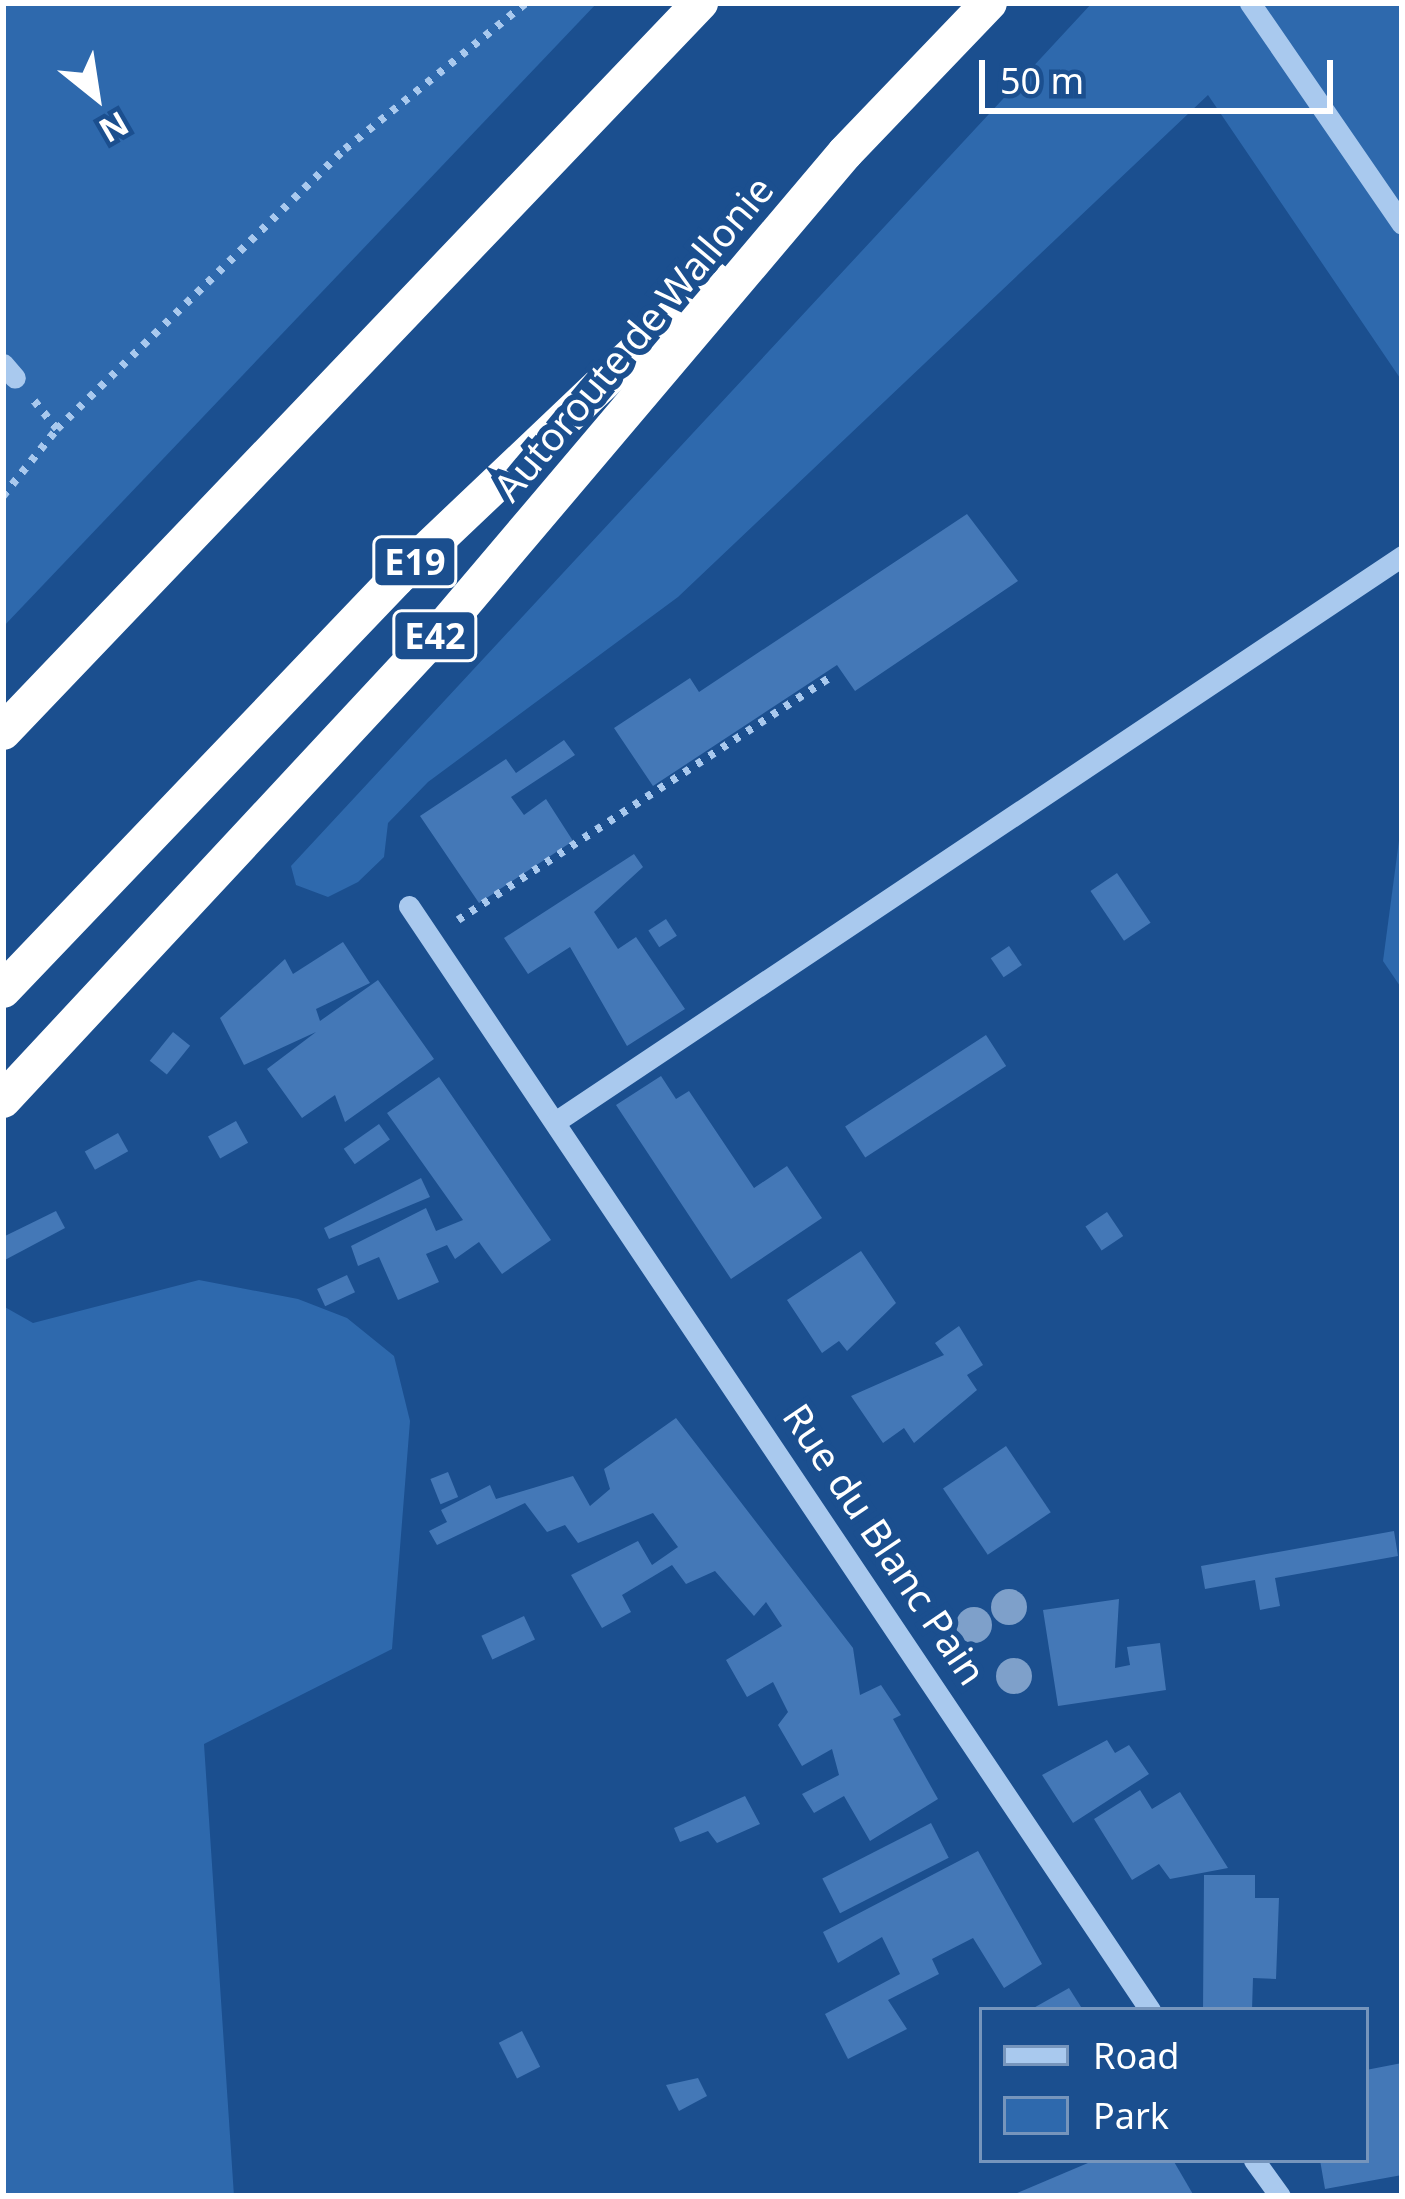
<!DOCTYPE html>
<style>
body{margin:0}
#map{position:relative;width:1405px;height:2199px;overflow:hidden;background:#1b4f8f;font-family:"Noto Sans",sans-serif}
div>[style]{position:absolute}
.green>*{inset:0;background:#2e69ad}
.building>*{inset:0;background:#4478b7;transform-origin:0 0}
.path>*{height:8px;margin-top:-4px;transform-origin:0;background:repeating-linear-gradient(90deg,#a9c9ee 0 6px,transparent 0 15px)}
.minor>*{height:21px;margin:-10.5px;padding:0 10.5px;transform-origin:10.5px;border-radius:10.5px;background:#a9c9ee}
.highway>*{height:36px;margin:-18px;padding:0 18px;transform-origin:18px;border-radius:18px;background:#fff}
.trees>*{width:36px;height:36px;margin:-18px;border-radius:50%;background:#7ea0ca}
span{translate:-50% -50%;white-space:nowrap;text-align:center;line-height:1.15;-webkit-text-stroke:12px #1b4f8f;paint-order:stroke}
.shield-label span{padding:3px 9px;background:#1b4f8f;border:3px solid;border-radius:9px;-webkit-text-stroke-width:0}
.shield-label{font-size:36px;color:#fff;font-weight:700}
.street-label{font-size:39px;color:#fff}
.frame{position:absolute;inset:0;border:6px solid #fff;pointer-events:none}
.legend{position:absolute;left:979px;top:2007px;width:390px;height:156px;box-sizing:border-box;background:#1b4f8f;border:3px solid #7695bc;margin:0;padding:15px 21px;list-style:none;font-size:36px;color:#fff}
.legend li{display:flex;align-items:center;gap:24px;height:60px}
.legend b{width:60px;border:3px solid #7695bc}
.north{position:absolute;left:36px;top:36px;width:120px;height:120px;-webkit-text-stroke:9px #1b4f8f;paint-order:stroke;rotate:150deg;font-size:33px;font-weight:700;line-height:48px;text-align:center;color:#fff}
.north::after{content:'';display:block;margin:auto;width:42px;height:54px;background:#fff;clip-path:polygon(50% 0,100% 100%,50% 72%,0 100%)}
.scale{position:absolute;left:979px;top:60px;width:354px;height:54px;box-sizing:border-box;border:6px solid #fff;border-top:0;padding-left:15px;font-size:36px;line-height:42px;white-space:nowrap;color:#fff;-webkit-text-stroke:9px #1b4f8f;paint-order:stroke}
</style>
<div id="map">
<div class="green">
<i style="clip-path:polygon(3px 3px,597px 3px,3px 627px)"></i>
<i style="clip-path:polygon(1092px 3px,1402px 3px,1402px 381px,1208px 95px,678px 597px,428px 782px,388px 823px,384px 857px,358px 882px,328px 897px,296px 885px,291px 866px)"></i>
<i style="clip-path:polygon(1402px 818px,1402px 989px,1383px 961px)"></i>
<i style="clip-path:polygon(199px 1280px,298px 1299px,347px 1318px,394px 1356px,410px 1421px,392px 1649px,204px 1744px,234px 2196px,3px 2196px,3px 1306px,33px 1323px)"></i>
</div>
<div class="building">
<i style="clip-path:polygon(967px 514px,1018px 581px,855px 691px,837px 665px,653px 786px,614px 728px,690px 678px,699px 692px)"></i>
<i style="clip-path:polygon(564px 740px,575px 755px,511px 797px,524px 815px,546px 799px,573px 841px,479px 903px,420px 816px,506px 759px,516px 773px)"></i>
<i style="clip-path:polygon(634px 854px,643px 867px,594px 912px,618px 949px,636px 937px,685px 1009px,627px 1046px,570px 947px,528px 974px,504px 938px)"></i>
<i style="left:1117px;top:873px;width:60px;height:32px;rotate:56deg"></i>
<i style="left:666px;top:919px;width:20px;height:21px;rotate:57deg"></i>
<i style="clip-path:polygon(343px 942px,370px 983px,316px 1009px,320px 1021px,378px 980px,434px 1059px,345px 1122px,335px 1095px,302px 1118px,267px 1069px,316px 1032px,244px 1065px,220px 1018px,285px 959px,293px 974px)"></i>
<i style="left:1009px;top:946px;width:23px;height:22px;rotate:56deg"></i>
<i style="left:173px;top:1032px;width:22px;height:37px;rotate:39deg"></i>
<i style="left:986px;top:1035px;width:37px;height:168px;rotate:57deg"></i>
<i style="clip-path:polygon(661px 1076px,676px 1099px,689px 1091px,754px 1188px,787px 1166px,822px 1218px,731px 1279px,616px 1105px)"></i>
<i style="clip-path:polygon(439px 1077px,551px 1240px,502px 1274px,479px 1242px,455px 1259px,447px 1245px,426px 1254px,439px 1282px,398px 1300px,379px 1257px,358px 1266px,351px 1246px,426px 1208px,436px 1231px,463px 1220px,387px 1113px)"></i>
<i style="left:236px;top:1121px;width:25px;height:32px;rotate:61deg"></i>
<i style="left:379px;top:1124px;width:19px;height:43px;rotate:55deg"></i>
<i style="left:118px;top:1133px;width:21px;height:38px;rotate:61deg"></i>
<i style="clip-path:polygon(421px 1178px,430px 1197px,329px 1239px,324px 1228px)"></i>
<i style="clip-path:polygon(56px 1211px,65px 1228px,3px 1261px,3px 1237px)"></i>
<i style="left:1107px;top:1212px;width:29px;height:26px;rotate:56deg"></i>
<i style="clip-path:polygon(861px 1251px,896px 1303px,847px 1351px,839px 1341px,822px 1353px,787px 1300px)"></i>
<i style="left:347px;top:1275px;width:19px;height:33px;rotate:65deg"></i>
<i style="clip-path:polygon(959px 1326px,983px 1365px,967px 1375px,977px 1390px,914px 1443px,904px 1428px,883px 1443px,851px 1396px,944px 1355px,935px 1343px)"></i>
<i style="clip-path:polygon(676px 1418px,853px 1648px,860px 1695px,881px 1685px,901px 1715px,893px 1719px,938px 1799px,870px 1841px,844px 1796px,814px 1813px,802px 1794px,839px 1775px,832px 1749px,802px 1766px,778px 1725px,788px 1712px,773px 1682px,747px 1697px,726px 1660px,782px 1626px,766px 1602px,754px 1616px,715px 1571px,686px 1584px,672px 1565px,622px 1595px,631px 1612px,602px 1628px,571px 1575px,638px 1541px,652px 1565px,678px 1547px,653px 1513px,578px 1543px,565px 1525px,547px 1532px,525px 1503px,437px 1545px,429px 1531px,447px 1522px,441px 1510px,490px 1485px,496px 1499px,573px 1476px,590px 1506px,610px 1489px,604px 1469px)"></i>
<i style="left:1006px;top:1446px;width:80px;height:76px;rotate:56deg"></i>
<i style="left:448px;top:1472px;width:27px;height:19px;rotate:68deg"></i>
<i style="clip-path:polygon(1394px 1531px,1398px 1556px,1275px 1578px,1280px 1606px,1260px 1610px,1255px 1580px,1205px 1589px,1201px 1566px)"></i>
<i style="clip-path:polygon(1119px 1599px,1115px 1668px,1130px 1665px,1127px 1647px,1160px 1643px,1166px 1690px,1058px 1706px,1043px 1610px)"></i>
<i style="left:524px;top:1616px;width:26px;height:47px;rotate:65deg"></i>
<i style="clip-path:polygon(1107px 1740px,1115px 1753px,1129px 1745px,1149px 1774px,1073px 1823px,1042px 1775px)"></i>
<i style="clip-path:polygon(1140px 1790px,1152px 1809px,1180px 1792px,1228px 1868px,1170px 1879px,1159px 1864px,1132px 1880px,1094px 1819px)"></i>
<i style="clip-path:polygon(745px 1796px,760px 1824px,717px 1843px,708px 1831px,680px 1842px,674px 1828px)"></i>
<i style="left:931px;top:1823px;width:39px;height:122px;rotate:63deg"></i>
<i style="clip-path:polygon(978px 1851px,1042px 1964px,1004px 1988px,973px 1938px,932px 1959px,939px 1974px,888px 2000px,907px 2029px,848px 2059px,825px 2014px,900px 1974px,882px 1937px,838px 1963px,823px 1932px)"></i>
<i style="clip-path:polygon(1204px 1875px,1255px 1875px,1255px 1898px,1279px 1898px,1276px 1979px,1253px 1978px,1252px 2010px,1203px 2010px)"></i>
<i style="clip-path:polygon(1069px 1988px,1083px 2010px,1030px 2010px)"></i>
<i style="left:522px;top:2031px;width:40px;height:26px;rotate:63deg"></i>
<i style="clip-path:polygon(1402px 2063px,1402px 2175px,1325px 2189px,1320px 2160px,1366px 2160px,1366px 2070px)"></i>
<i style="clip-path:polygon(698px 2078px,707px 2096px,679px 2111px,666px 2085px)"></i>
<i style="clip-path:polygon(1095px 2160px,1173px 2160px,1194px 2196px,1010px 2196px)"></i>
</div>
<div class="path">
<i style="left:57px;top:429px;width:402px;rotate:-44.2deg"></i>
<i style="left:345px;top:149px;width:233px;rotate:-38.9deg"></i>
<i style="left:3px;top:496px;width:86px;rotate:-51.1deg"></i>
<i style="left:57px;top:429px;width:38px;rotate:-129deg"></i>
<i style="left:458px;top:920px;width:442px;rotate:-33.1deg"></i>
</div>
<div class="minor">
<i style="left:1250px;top:3px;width:268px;rotate:55.5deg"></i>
<i style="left:3px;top:364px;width:18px;rotate:49deg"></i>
<i style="left:409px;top:906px;width:1330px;rotate:56.13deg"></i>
<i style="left:555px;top:1122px;width:1019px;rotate:-33.75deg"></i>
<i style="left:1254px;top:2160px;width:44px;rotate:54.2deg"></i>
</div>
<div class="highway">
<i style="left:3px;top:732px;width:1009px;rotate:-46.29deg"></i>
<i style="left:3px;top:990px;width:569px;rotate:-46.28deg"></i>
<i style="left:396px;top:579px;width:436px;rotate:-43.5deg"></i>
<i style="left:3px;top:1100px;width:652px;rotate:-47.05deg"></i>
<i style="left:447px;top:623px;width:616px;rotate:-49.74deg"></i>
<i style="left:845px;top:153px;width:208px;rotate:-46.2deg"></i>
</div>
<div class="trees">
<i style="left:1009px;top:1607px"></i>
<i style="left:974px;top:1625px"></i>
<i style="left:1014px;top:1676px"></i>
</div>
<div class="shield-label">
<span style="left:415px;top:562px">E19</span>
<span style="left:435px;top:636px">E42</span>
</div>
<div class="street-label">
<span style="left:633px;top:338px;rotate:-50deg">Autoroute de Wallonie</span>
<span style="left:885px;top:1544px;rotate:56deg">Rue du Blanc Pain</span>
</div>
<div class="frame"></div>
<ul class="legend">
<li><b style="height:15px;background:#a9c9ee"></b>Road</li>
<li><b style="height:33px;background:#2e69ad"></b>Park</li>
</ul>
<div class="north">N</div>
<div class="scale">50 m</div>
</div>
